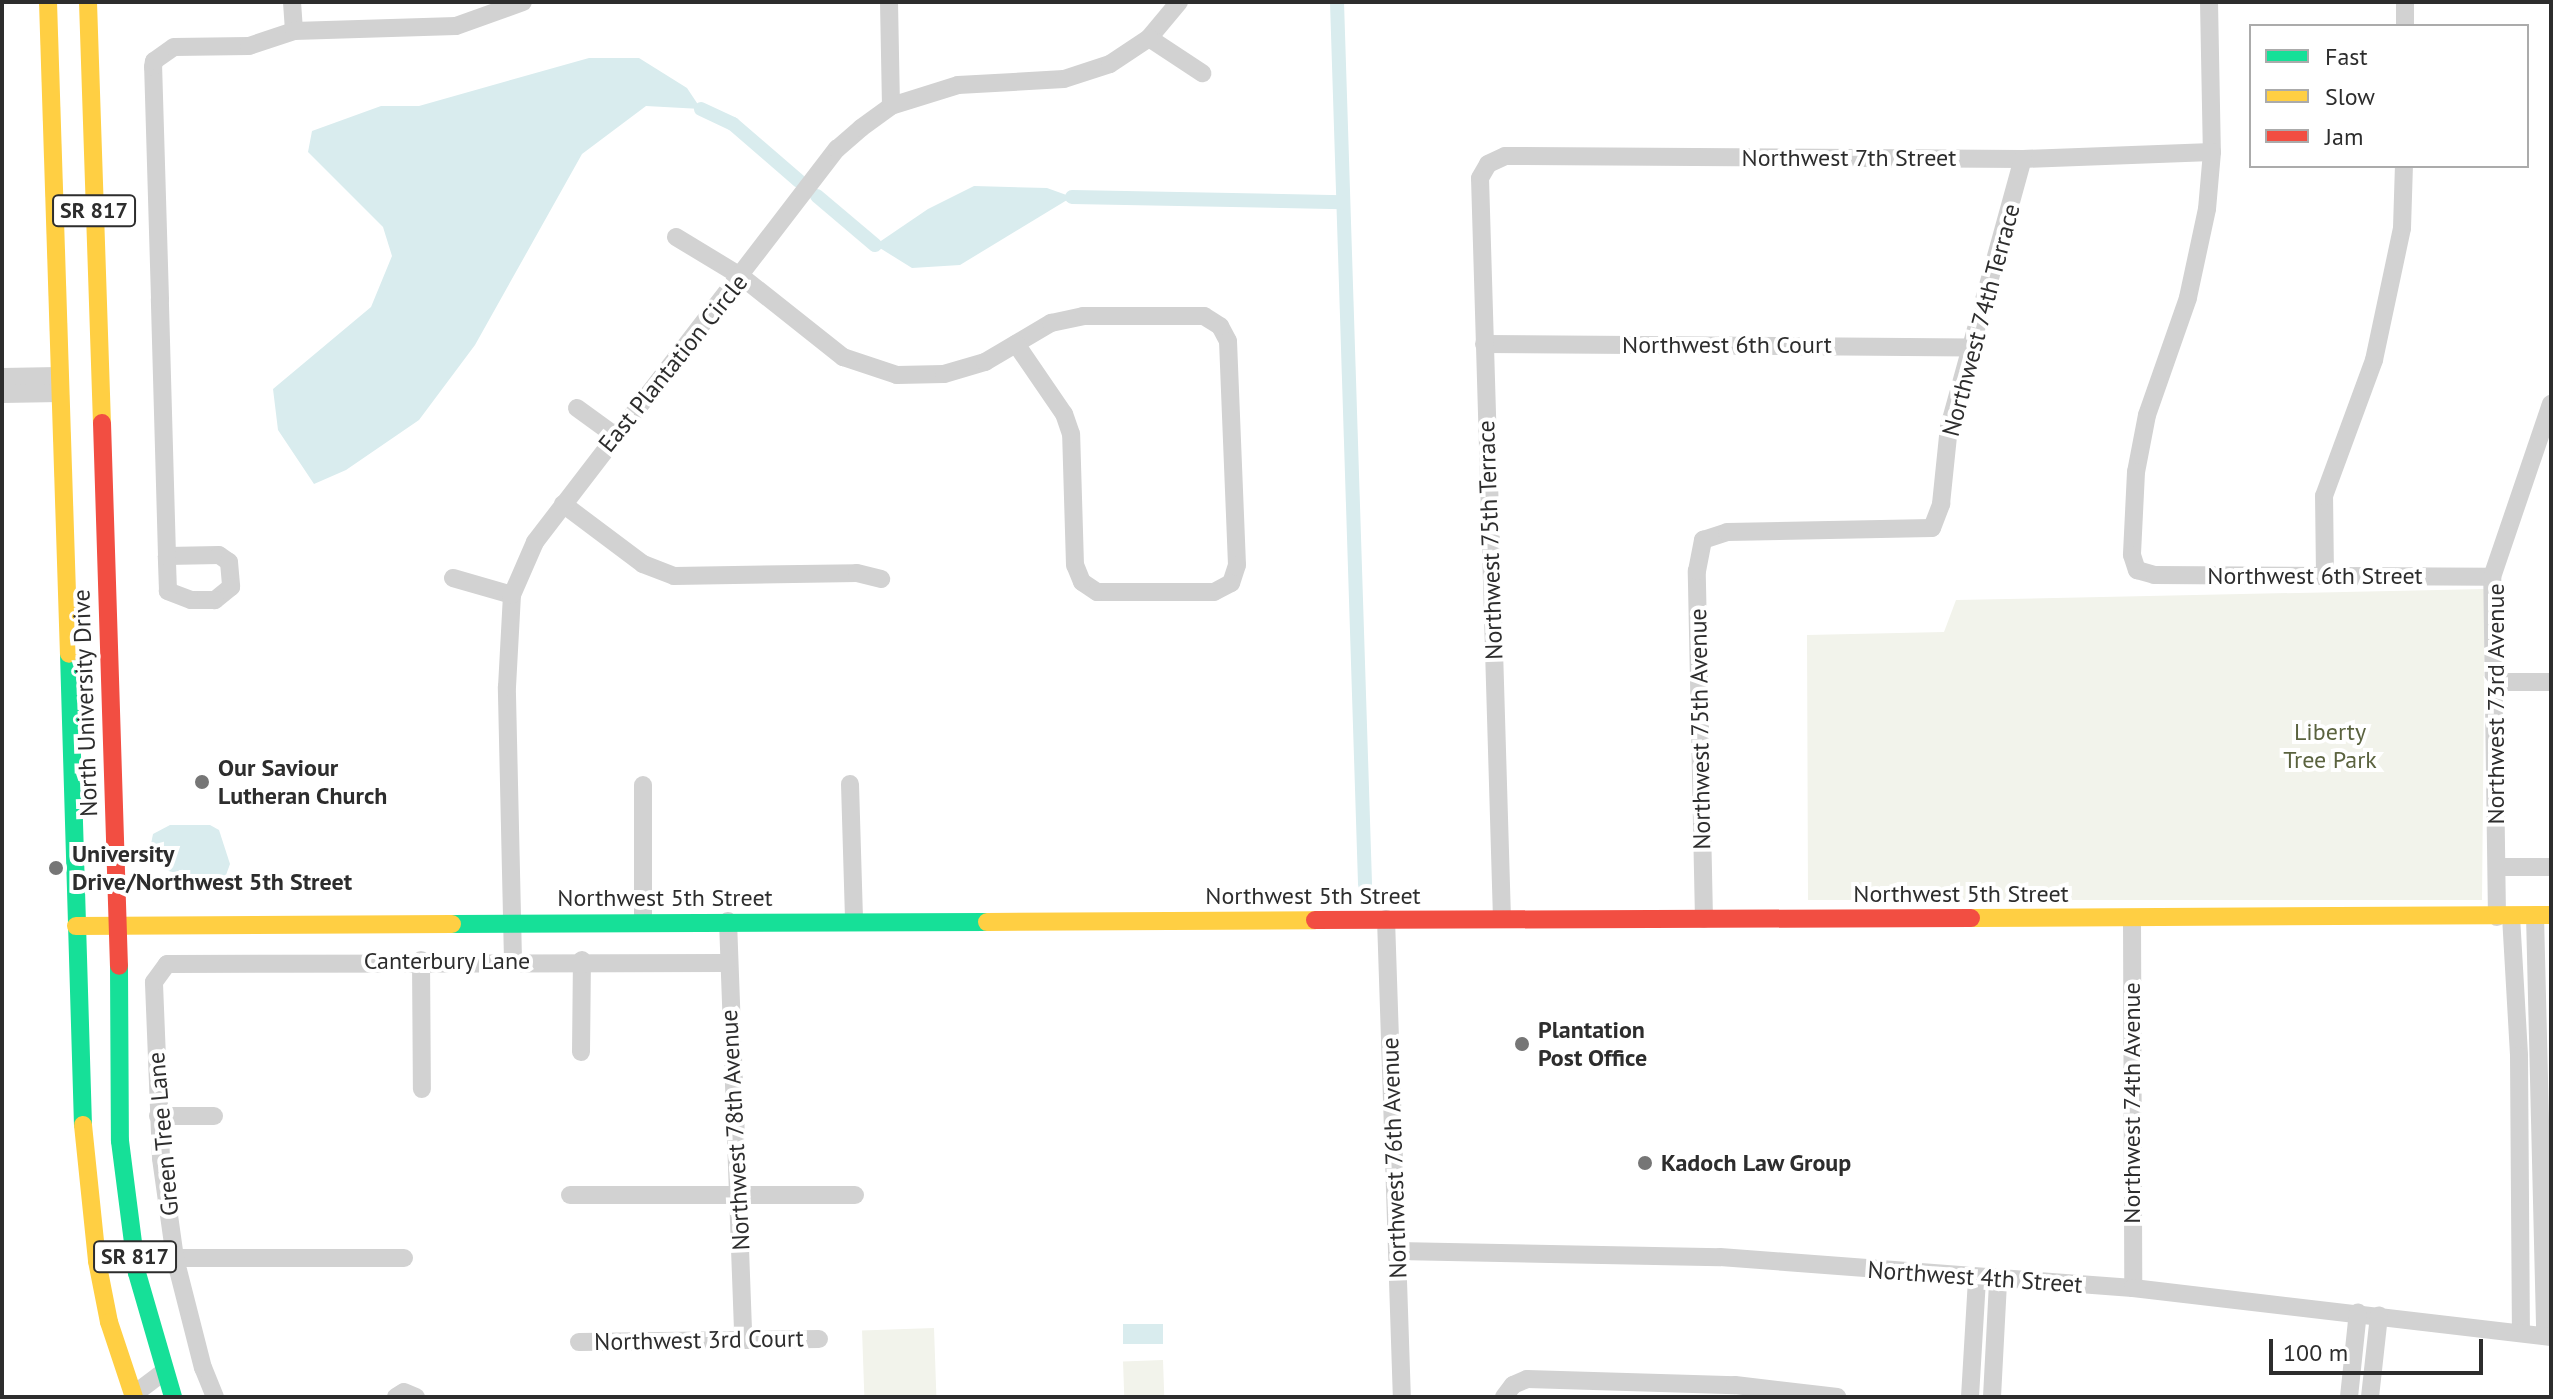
<!DOCTYPE html>
<style>
body{margin:0}
#map{position:relative;width:2553px;height:1399px;overflow:hidden;background:#fff;font-family:"PT Sans",sans-serif}
div>[style]{position:absolute}
.green>*{inset:0;background:#f2f3eb;transform-origin:0 0}
.water>*{inset:0;background:#d9ecee;transform-origin:0 0}
.canal>*{height:14px;margin:-7px;padding:0 7px;transform-origin:7px;border-radius:7px;background:#d9ecee}
.street>*{height:18px;margin:-9px;padding:0 9px;transform-origin:9px;border-radius:9px;background:#d2d2d2}
.fast>*{height:18px;margin:-9px;padding:0 9px;transform-origin:9px;border-radius:9px;background:#16e098}
.slow>*{height:18px;margin:-9px;padding:0 9px;transform-origin:9px;border-radius:9px;background:#ffcf43}
.jam>*{height:18px;margin:-9px;padding:0 9px;transform-origin:9px;border-radius:9px;background:#f24e42}
.dots>*{width:22px;height:22px;translate:-50% -50%;box-sizing:border-box;border:4px solid #fff;border-radius:50%}
span{translate:-50% -50%;white-space:nowrap;text-align:center;line-height:1.15;-webkit-text-stroke:8px #fff;paint-order:stroke}
.shield-label span{padding:2px 6px;background:#fff;border:2px solid;border-radius:6px;-webkit-text-stroke-width:0}
.shield-label{font-size:22px;color:#2d2d2d;font-weight:700}
.street-label{font-size:24px;color:#2d2d2d}
.park-label{font-size:24px;color:#5b633f}
.poi-label{font-size:24px;color:#2d2d2d;font-weight:700}
.left{translate:0 -50%;text-align:left}
.frame{position:absolute;inset:0;border:4px solid #2d2d2d;pointer-events:none}
.legend{position:absolute;left:2249px;top:24px;width:280px;height:144px;box-sizing:border-box;background:#fff;border:2px solid #ababab;margin:0;padding:10px 14px;list-style:none;font-size:24px;color:#2d2d2d}
.legend li{display:flex;align-items:center;gap:16px;height:40px}
.legend b{width:40px;border:2px solid #ababab}
.scale{position:absolute;left:2269px;top:1339px;width:214px;height:36px;box-sizing:border-box;border:4px solid #2d2d2d;border-top:0;padding-left:10px;font-size:24px;line-height:28px;white-space:nowrap;color:#2d2d2d;-webkit-text-stroke:6px #fff;paint-order:stroke}
</style>
<div id="map">
<div class="green">
<i style="clip-path:polygon(2485px 589px,2482px 900px,1808px 900px,1807px 635px,1944px 632px,1956px 600px)"></i>
<i style="left:934px;top:1328px;width:69px;height:72px;rotate:88deg"></i>
<i style="left:1163px;top:1360px;width:37px;height:40px;rotate:88deg"></i>
</div>
<div class="water">
<i style="clip-path:polygon(589px 58px,639px 58px,687px 88px,701px 109px,646px 106px,582px 154px,475px 345px,419px 420px,346px 470px,314px 484px,278px 430px,273px 389px,371px 307px,392px 256px,383px 227px,308px 152px,312px 131px,381px 106px,419px 106px)"></i>
<i style="clip-path:polygon(974px 186px,1047px 188px,1072px 197px,960px 265px,912px 268px,875px 245px,928px 209px)"></i>
<i style="clip-path:polygon(170px 825px,210px 825px,219px 830px,230px 864px,226px 875px,213px 883px,165px 870px,151px 844px,153px 834px)"></i>
<i style="left:1163px;top:1324px;width:20px;height:40px;rotate:90deg"></i>
</div>
<div class="canal">
<i style="left:1337px;top:2px;width:883px;rotate:88.18deg"></i>
<i style="left:701px;top:109px;width:35px;rotate:25deg"></i>
<i style="left:733px;top:124px;width:87px;rotate:40.8deg"></i>
<i style="left:817px;top:196px;width:76px;rotate:40.2deg"></i>
<i style="left:1072px;top:197px;width:271px;rotate:1.1deg"></i>
</div>
<div class="street">
<i style="left:292px;top:2px;width:29px;rotate:86deg"></i>
<i style="left:889px;top:2px;width:104px;rotate:88.9deg"></i>
<i style="left:1179px;top:2px;width:47px;rotate:129.8deg"></i>
<i style="left:1149px;top:38px;width:64px;rotate:33.4deg"></i>
<i style="left:2209px;top:2px;width:150px;rotate:88.9deg"></i>
<i style="left:2212px;top:152px;width:57px;rotate:95deg"></i>
<i style="left:2207px;top:209px;width:91px;rotate:102.1deg"></i>
<i style="left:2188px;top:298px;width:124px;rotate:109.3deg"></i>
<i style="left:2147px;top:415px;width:58px;rotate:100.9deg"></i>
<i style="left:2136px;top:472px;width:83px;rotate:92.8deg"></i>
<i style="left:2132px;top:555px;width:16px;rotate:72deg"></i>
<i style="left:2137px;top:570px;width:18px;rotate:16deg"></i>
<i style="left:2154px;top:575px;width:338px;rotate:0.3deg"></i>
<i style="left:2405px;top:2px;width:24px;rotate:90deg"></i>
<i style="left:676px;top:237px;width:77px;rotate:31.2deg"></i>
<i style="left:742px;top:277px;width:129px;rotate:38.4deg"></i>
<i style="left:843px;top:357px;width:57px;rotate:18.4deg"></i>
<i style="left:897px;top:375px;width:47px;rotate:-1.2deg"></i>
<i style="left:944px;top:374px;width:43px;rotate:-16.3deg"></i>
<i style="left:985px;top:362px;width:77px;rotate:-30.6deg"></i>
<i style="left:1051px;top:323px;width:33px;rotate:-12deg"></i>
<i style="left:1083px;top:316px;width:121px"></i>
<i style="left:1204px;top:316px;width:19px;rotate:32deg"></i>
<i style="left:1220px;top:326px;width:17px;rotate:62deg"></i>
<i style="left:1228px;top:341px;width:224px;rotate:87.7deg"></i>
<i style="left:1237px;top:565px;width:19px;rotate:108deg"></i>
<i style="left:1231px;top:583px;width:19px;rotate:152deg"></i>
<i style="left:1214px;top:592px;width:117px;rotate:180deg"></i>
<i style="left:1097px;top:592px;width:18px;rotate:-146deg"></i>
<i style="left:1082px;top:582px;width:18px;rotate:-112deg"></i>
<i style="left:1075px;top:565px;width:131px;rotate:-91.7deg"></i>
<i style="left:1071px;top:434px;width:21px;rotate:-109deg"></i>
<i style="left:1064px;top:414px;width:85px;rotate:-124.4deg"></i>
<i style="left:1484px;top:344px;width:486px;rotate:0.4deg"></i>
<i style="left:2px;top:377px;width:57px;rotate:-1deg"></i>
<i style="left:2px;top:394px;width:58px;rotate:-1deg"></i>
<i style="left:577px;top:408px;width:46px;rotate:36.1deg"></i>
<i style="left:563px;top:504px;width:100px;rotate:36.9deg"></i>
<i style="left:643px;top:564px;width:33px;rotate:21deg"></i>
<i style="left:674px;top:576px;width:183px;rotate:-0.9deg"></i>
<i style="left:857px;top:573px;width:25px;rotate:14deg"></i>
<i style="left:167px;top:556px;width:52px;rotate:-1.1deg"></i>
<i style="left:219px;top:555px;width:12px;rotate:35deg"></i>
<i style="left:229px;top:562px;width:25px;rotate:85deg"></i>
<i style="left:231px;top:587px;width:21px;rotate:141deg"></i>
<i style="left:215px;top:600px;width:24px;rotate:180deg"></i>
<i style="left:191px;top:600px;width:25px;rotate:-159deg"></i>
<i style="left:168px;top:591px;width:35px;rotate:-92deg"></i>
<i style="left:167px;top:556px;width:257px;rotate:-91.6deg"></i>
<i style="left:160px;top:299px;width:232px;rotate:-91.7deg"></i>
<i style="left:153px;top:67px;width:6px;rotate:-81deg"></i>
<i style="left:154px;top:61px;width:24px;rotate:-35deg"></i>
<i style="left:174px;top:47px;width:75px;rotate:-0.8deg"></i>
<i style="left:249px;top:46px;width:47px;rotate:-18.4deg"></i>
<i style="left:294px;top:31px;width:162px;rotate:-1.8deg"></i>
<i style="left:456px;top:26px;width:71px;rotate:-19.7deg"></i>
<i style="left:2325px;top:575px;width:79px;rotate:-90.7deg"></i>
<i style="left:2324px;top:496px;width:145px;rotate:-69.8deg"></i>
<i style="left:2374px;top:360px;width:135px;rotate:-78deg"></i>
<i style="left:2402px;top:228px;width:62px;rotate:-88.2deg"></i>
<i style="left:453px;top:578px;width:61px;rotate:16.1deg"></i>
<i style="left:2495px;top:682px;width:56px"></i>
<i style="left:850px;top:784px;width:138px;rotate:88.3deg"></i>
<i style="left:2497px;top:867px;width:54px"></i>
<i style="left:2535px;top:915px;width:420px;rotate:88.6deg"></i>
<i style="left:2511px;top:916px;width:140px;rotate:86.7deg"></i>
<i style="left:2519px;top:1056px;width:277px;rotate:89.6deg"></i>
<i style="left:2497px;top:917px;width:340px;rotate:-90.8deg"></i>
<i style="left:2492px;top:577px;width:183px;rotate:-71.2deg"></i>
<i style="left:2132px;top:918px;width:370px;rotate:89.8deg"></i>
<i style="left:1386px;top:919px;width:478px;rotate:88.1deg"></i>
<i style="left:1502px;top:919px;width:741px;rotate:-91.7deg"></i>
<i style="left:1480px;top:178px;width:16px;rotate:-60deg"></i>
<i style="left:1488px;top:164px;width:19px;rotate:-25deg"></i>
<i style="left:1505px;top:156px;width:518px;rotate:0.33deg"></i>
<i style="left:2023px;top:159px;width:189px;rotate:-2.1deg"></i>
<i style="left:1704px;top:919px;width:348px;rotate:-91.2deg"></i>
<i style="left:1697px;top:571px;width:32px;rotate:-79deg"></i>
<i style="left:1703px;top:540px;width:25px;rotate:-18deg"></i>
<i style="left:1727px;top:532px;width:205px;rotate:-1.1deg"></i>
<i style="left:1932px;top:528px;width:26px;rotate:-69deg"></i>
<i style="left:1941px;top:504px;width:77px;rotate:-84.1deg"></i>
<i style="left:1949px;top:427px;width:278px;rotate:-74.6deg"></i>
<i style="left:728px;top:921px;width:419px;rotate:87.9deg"></i>
<i style="left:643px;top:922px;width:137px;rotate:-90deg"></i>
<i style="left:421px;top:960px;width:129px;rotate:89.6deg"></i>
<i style="left:513px;top:960px;width:273px;rotate:-91.3deg"></i>
<i style="left:507px;top:687px;width:92px;rotate:-86.9deg"></i>
<i style="left:512px;top:595px;width:58px;rotate:-66.5deg"></i>
<i style="left:535px;top:542px;width:496px;rotate:-52.5deg"></i>
<i style="left:837px;top:149px;width:32px;rotate:-41deg"></i>
<i style="left:861px;top:128px;width:37px;rotate:-36deg"></i>
<i style="left:891px;top:106px;width:70px;rotate:-17.4deg"></i>
<i style="left:958px;top:85px;width:106px;rotate:-3.2deg"></i>
<i style="left:1064px;top:79px;width:48px;rotate:-18.1deg"></i>
<i style="left:1110px;top:64px;width:47px;rotate:-33.7deg"></i>
<i style="left:581px;top:1052px;width:92px;rotate:-89.4deg"></i>
<i style="left:158px;top:1116px;width:56px"></i>
<i style="left:570px;top:1195px;width:285px"></i>
<i style="left:1397px;top:1251px;width:323px;rotate:1.1deg"></i>
<i style="left:1720px;top:1257px;width:414px;rotate:4.3deg"></i>
<i style="left:2133px;top:1288px;width:421px;rotate:6.7deg"></i>
<i style="left:175px;top:1258px;width:229px"></i>
<i style="left:579px;top:1342px;width:240px;rotate:-0.7deg"></i>
<i style="left:133px;top:1395px;width:40px;rotate:-37deg"></i>
<i style="left:215px;top:1397px;width:31px;rotate:-112deg"></i>
<i style="left:203px;top:1368px;width:114px;rotate:-104.3deg"></i>
<i style="left:175px;top:1258px;width:101px;rotate:-98deg"></i>
<i style="left:161px;top:1158px;width:176px;rotate:-92.3deg"></i>
<i style="left:154px;top:982px;width:22px;rotate:-54deg"></i>
<i style="left:167px;top:964px;width:560px;rotate:-0.1deg"></i>
<i style="left:396px;top:1397px;width:9px;rotate:-32deg"></i>
<i style="left:404px;top:1392px;width:13px;rotate:23deg"></i>
<i style="left:1504px;top:1397px;width:15px;rotate:-53deg"></i>
<i style="left:1513px;top:1385px;width:15px;rotate:-23deg"></i>
<i style="left:1527px;top:1379px;width:208px;rotate:1.7deg"></i>
<i style="left:1735px;top:1385px;width:103px;rotate:6.7deg"></i>
<i style="left:1970px;top:1397px;width:117px;rotate:-86.6deg"></i>
<i style="left:1992px;top:1397px;width:116px;rotate:-87deg"></i>
<i style="left:2349px;top:1397px;width:85px;rotate:-84deg"></i>
<i style="left:2370px;top:1397px;width:82px;rotate:-83.7deg"></i>
</div>
<div class="fast">
<i style="left:69px;top:654px;width:471px;rotate:88.3deg"></i>
<i style="left:452px;top:924px;width:535px;rotate:-0.21deg"></i>
<i style="left:119px;top:966px;width:175px;rotate:89.7deg"></i>
<i style="left:120px;top:1141px;width:133px;rotate:82.7deg"></i>
<i style="left:137px;top:1273px;width:129px;rotate:73.8deg"></i>
</div>
<div class="slow">
<i style="left:48px;top:2px;width:652px;rotate:88.16deg"></i>
<i style="left:88px;top:2px;width:421px;rotate:88.1deg"></i>
<i style="left:1971px;top:918px;width:580px;rotate:-0.3deg"></i>
<i style="left:987px;top:922px;width:328px;rotate:-0.3deg"></i>
<i style="left:76px;top:926px;width:376px;rotate:-0.3deg"></i>
<i style="left:83px;top:1125px;width:137px;rotate:84.1deg"></i>
<i style="left:97px;top:1261px;width:62px;rotate:78.9deg"></i>
<i style="left:109px;top:1322px;width:79px;rotate:71.6deg"></i>
</div>
<div class="jam">
<i style="left:102px;top:423px;width:543px;rotate:88.21deg"></i>
<i style="left:1315px;top:920px;width:656px;rotate:-0.17deg"></i>
</div>
<div class="dots">
<i style="left:202px;top:782px;background:#767676"></i>
<i style="left:56px;top:868px;background:#767676"></i>
<i style="left:1522px;top:1044px;background:#767676"></i>
<i style="left:1645px;top:1163px;background:#767676"></i>
</div>
<div class="shield-label">
<span style="left:94px;top:211px">SR 817</span>
<span style="left:135px;top:1257px">SR 817</span>
</div>
<div class="street-label">
<span style="left:1849px;top:158px">Northwest 7th Street</span>
<span style="left:1981px;top:320px;rotate:-75deg">Northwest 74th Terrace</span>
<span style="left:1727px;top:345px">Northwest 6th Court</span>
<span style="left:673px;top:363px;rotate:-51deg">East Plantation Circle</span>
<span style="left:1490px;top:540px;rotate:-92deg">Northwest 75th Terrace</span>
<span style="left:2315px;top:576px">Northwest 6th Street</span>
<span style="left:85px;top:703px;rotate:-92deg">North University Drive</span>
<span style="left:2496px;top:704px;rotate:-90deg">Northwest 73rd Avenue</span>
<span style="left:1700px;top:729px;rotate:-91deg">Northwest 75th Avenue</span>
<span style="left:1961px;top:894px">Northwest 5th Street</span>
<span style="left:1313px;top:896px">Northwest 5th Street</span>
<span style="left:665px;top:898px">Northwest 5th Street</span>
<span style="left:447px;top:961px">Canterbury Lane</span>
<span style="left:2132px;top:1103px;rotate:-90deg">Northwest 74th Avenue</span>
<span style="left:735px;top:1130px;rotate:-93deg">Northwest 78th Avenue</span>
<span style="left:163px;top:1134px;rotate:-95deg">Green Tree Lane</span>
<span style="left:1394px;top:1158px;rotate:-92deg">Northwest 76th Avenue</span>
<span style="left:1975px;top:1277px;rotate:4deg">Northwest 4th Street</span>
<span style="left:699px;top:1340px;rotate:-1deg">Northwest 3rd Court</span>
</div>
<div class="park-label">
<span style="left:2330px;top:746px">Liberty<br>Tree Park</span>
</div>
<div class="poi-label">
<span class="left" style="left:218px;top:782px">Our Saviour<br>Lutheran Church</span>
<span class="left" style="left:72px;top:868px">University<br>Drive/Northwest 5th Street</span>
<span class="left" style="left:1538px;top:1044px">Plantation<br>Post Office</span>
<span class="left" style="left:1661px;top:1163px">Kadoch Law Group</span>
</div>
<div class="frame"></div>
<ul class="legend">
<li><b style="height:10px;background:#16e098"></b>Fast</li>
<li><b style="height:10px;background:#ffcf43"></b>Slow</li>
<li><b style="height:10px;background:#f24e42"></b>Jam</li>
</ul>
<div class="scale">100 m</div>
</div>
